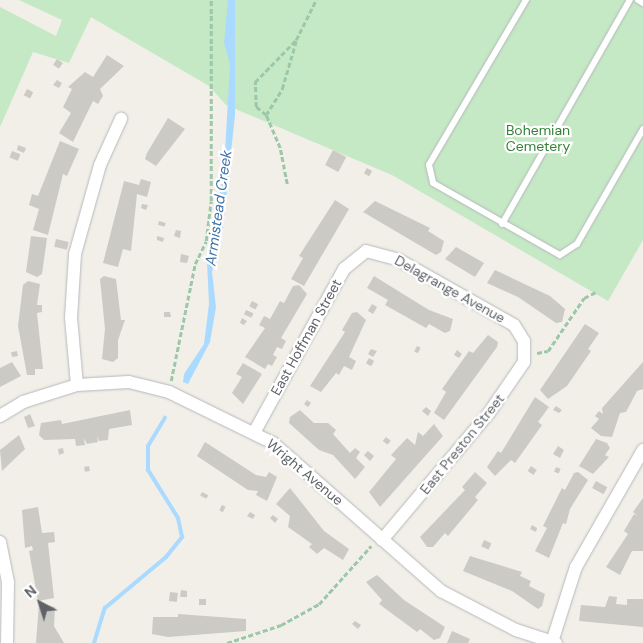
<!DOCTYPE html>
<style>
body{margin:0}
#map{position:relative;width:643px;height:643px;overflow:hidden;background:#f1efe8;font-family:"DM Sans",sans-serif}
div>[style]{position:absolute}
.green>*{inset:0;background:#c5e8c5}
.water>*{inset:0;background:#aadaff}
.stream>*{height:4px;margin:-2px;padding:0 2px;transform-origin:2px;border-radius:2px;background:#aadaff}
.building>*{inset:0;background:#cccac5;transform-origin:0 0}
.path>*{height:2.5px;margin-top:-1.25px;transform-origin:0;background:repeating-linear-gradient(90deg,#9cc7a9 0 5px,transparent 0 7.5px)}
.roads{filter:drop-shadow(0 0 1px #b5b8bc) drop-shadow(0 0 1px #b5b8bc)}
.lane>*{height:6px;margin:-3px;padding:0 3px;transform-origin:3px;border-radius:3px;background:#fff}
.street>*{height:12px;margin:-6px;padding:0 6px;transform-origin:6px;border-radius:6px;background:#fff}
span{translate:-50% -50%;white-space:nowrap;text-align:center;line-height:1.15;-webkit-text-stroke:4.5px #fff;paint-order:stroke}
.park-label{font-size:14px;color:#348238}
.street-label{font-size:14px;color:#5f6368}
.water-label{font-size:15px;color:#4174aa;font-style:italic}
.north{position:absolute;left:15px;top:578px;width:50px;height:50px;-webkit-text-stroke:4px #fff;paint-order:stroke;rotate:320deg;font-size:14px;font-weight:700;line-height:20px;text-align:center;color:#5f6368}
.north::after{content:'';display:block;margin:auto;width:18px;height:22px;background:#5f6368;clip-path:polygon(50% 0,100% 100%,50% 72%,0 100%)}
</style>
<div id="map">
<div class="green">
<i style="clip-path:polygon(19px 0,643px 0,643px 240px,608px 301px,392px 175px,226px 105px,209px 86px,91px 17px,69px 63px,33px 52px,0 127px,0 7px,56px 36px,62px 20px)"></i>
</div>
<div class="water">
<i style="clip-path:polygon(228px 0,235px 0,235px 115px,223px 227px,212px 272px,216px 307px,210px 342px,188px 384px,183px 382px,184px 374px,204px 344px,209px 304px,207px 261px,224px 170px,230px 64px,224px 43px)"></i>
</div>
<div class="stream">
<i style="left:94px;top:643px;width:37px;rotate:-73deg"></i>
<i style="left:105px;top:608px;width:80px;rotate:-39.9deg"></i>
<i style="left:166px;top:557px;width:26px;rotate:-51deg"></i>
<i style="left:182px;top:537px;width:19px;rotate:-102deg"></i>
<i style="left:178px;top:518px;width:57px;rotate:-122deg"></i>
<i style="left:148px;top:470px;width:24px;rotate:-90deg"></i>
<i style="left:148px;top:446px;width:33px;rotate:-59deg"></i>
</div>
<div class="building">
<i style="clip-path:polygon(107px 55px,124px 66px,100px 89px,103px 96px,98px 104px,93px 101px,73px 142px,59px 133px,71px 113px,63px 107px,72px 89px,68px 87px,85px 72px,93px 77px)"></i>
<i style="left:57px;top:59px;width:7px;height:7px;rotate:34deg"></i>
<i style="clip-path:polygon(57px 80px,62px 83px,59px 88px,53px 85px)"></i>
<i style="left:27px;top:89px;width:7px;height:7px;rotate:27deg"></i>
<i style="clip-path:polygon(168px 118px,185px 129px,156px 166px,145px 159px,147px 153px)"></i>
<i style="clip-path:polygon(60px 141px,79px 149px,67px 176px,63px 174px,48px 235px,33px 230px,39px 209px,29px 205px,32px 194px,38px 196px)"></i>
<i style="clip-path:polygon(18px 145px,26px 148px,24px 153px,17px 150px)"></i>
<i style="left:333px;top:150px;width:15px;height:17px;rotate:28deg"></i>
<i style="left:12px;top:151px;width:9px;height:7px;rotate:21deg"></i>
<i style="left:367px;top:168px;width:6px;height:6px;rotate:31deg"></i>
<i style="clip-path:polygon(141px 179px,151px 182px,147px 197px,137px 194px,131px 251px,123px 249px,118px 267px,103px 263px,124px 181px,139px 185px)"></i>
<i style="clip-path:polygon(335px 200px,349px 209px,304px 286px,291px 279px,303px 258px,299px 256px)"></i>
<i style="clip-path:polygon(375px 201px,430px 228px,428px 231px,444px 241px,441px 252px,436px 255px,363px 212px)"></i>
<i style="clip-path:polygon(142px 204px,148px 205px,146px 210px,141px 208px)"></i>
<i style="left:159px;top:221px;width:7px;height:4px;rotate:16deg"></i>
<i style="clip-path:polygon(176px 230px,181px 231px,180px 238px,174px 236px)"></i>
<i style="clip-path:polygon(31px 236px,47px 238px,42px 274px,37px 277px,26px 272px)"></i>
<i style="clip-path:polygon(157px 236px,164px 238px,163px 242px,157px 240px)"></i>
<i style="left:56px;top:239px;width:13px;height:8px;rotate:13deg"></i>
<i style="clip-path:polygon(456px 247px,484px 263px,475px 277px,445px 259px)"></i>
<i style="clip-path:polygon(181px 254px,189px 256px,187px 263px,180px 262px)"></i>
<i style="clip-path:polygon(495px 270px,550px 296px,565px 309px,562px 322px,556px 323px,518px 297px,487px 283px)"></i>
<i style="clip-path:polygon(104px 276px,116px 279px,121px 320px,125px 320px,118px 340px,118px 358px,113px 362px,102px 359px,105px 329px,100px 279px)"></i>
<i style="clip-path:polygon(374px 276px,429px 310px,453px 319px,450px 331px,445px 333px,429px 324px,426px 328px,385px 305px,388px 300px,367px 288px)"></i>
<i style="clip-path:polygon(28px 281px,40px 284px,37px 305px,42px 305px,42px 312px,37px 313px,43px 369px,35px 369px,35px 375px,27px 375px,18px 326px,23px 285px)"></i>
<i style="clip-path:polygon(299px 285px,307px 294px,281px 338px,286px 341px,282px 349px,277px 347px,273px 355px,277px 357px,272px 366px,268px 364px,265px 369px,245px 357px,265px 328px,259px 325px,264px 316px,270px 319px,280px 301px,284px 303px,293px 286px)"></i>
<i style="left:252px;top:301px;width:7px;height:6px;rotate:27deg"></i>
<i style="left:372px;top:304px;width:6px;height:8px;rotate:31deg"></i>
<i style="left:246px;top:310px;width:8px;height:5px;rotate:23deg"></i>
<i style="clip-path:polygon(164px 312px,170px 312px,171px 317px,164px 317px)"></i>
<i style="clip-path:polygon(357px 312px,366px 320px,349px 357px,356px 361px,352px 370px,344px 366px,339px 375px,336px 373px,321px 392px,310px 386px,345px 332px,342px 330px,352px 313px)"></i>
<i style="clip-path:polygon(242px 318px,247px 321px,244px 325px,240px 323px)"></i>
<i style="clip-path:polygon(585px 324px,599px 333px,588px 349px,591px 351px,567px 386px,548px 399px,540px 390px)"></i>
<i style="clip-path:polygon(488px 335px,498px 342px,497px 347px,444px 420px,434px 413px,446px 392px,442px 389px,469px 351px,473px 353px)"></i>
<i style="left:417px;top:346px;width:4px;height:6px;rotate:27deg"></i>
<i style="clip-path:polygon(371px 349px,377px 351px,373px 357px,368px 354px)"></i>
<i style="clip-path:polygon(457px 350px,462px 354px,459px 358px,454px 355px)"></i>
<i style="left:17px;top:351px;width:5px;height:6px;rotate:79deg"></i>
<i style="left:369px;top:358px;width:6px;height:6px;rotate:31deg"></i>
<i style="clip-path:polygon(12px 362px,21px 376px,0 387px,0 368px)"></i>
<i style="clip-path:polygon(643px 362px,643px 389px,637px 391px,626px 412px,620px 413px,612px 437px,601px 436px,591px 428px,599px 419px,595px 416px,599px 411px,603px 414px,602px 408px)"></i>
<i style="clip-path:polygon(243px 363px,262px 374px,243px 404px,232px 393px,242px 377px,236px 374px)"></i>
<i style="clip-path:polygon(535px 397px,549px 407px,538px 422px,542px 425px,515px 463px,511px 460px,495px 476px,487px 467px,498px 451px,501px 453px)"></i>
<i style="left:307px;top:400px;width:5px;height:5px;rotate:37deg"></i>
<i style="clip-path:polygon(556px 406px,562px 410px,559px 413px,553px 410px)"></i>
<i style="clip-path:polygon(426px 407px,431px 411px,428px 416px,422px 411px)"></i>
<i style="clip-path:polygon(130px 410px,132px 425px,109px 429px,108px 440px,99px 441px,97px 436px,98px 442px,87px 444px,84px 438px,85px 445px,76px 446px,75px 439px,44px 440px,39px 435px,41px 423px,61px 420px,62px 424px)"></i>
<i style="clip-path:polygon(300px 410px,314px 423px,328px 423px,336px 430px,333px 434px,350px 453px,355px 448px,360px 452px,356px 458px,365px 467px,355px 479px,333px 455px,319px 450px,289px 423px,290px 417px)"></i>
<i style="clip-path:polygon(30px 414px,35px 426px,28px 428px,24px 417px)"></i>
<i style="clip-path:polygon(434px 424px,443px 436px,380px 507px,369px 492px,396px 459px,391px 455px,407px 438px,415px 445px,418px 432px,423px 436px)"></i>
<i style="clip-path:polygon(19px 435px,25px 449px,2px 471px,0 450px)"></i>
<i style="left:386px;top:437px;width:6px;height:5px;rotate:39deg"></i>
<i style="clip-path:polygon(596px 439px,607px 443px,610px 448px,605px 455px,609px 457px,593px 474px,579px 466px)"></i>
<i style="clip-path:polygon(205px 442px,256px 475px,266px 477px,269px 472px,277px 477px,267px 501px,256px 495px,258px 491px,248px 490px,197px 456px)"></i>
<i style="clip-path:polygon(558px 446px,564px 450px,560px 458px,553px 454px)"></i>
<i style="clip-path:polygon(63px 448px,64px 453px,59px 455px,58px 449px)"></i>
<i style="clip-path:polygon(368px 451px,374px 456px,370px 461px,364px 455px)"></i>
<i style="left:89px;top:466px;width:5px;height:5px;rotate:79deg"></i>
<i style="left:531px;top:466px;width:7px;height:6px;rotate:34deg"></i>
<i style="left:556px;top:467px;width:5px;height:5px;rotate:22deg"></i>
<i style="clip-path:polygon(475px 472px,487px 483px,475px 497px,478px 500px,448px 536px,445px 533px,433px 547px,427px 547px,420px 537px,465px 490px,462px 487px)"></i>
<i style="clip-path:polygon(578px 472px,588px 480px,570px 509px,566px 524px,563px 523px,549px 558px,535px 551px,547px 528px,543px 526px,562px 488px,565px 490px,574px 473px)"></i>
<i style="left:596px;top:481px;width:13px;height:8px;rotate:29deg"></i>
<i style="clip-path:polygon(290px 488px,324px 531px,349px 549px,343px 560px,324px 548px,317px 554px,309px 547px,312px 544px,288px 527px,290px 516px,276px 504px)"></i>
<i style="left:202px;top:492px;width:7px;height:4px;rotate:27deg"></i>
<i style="clip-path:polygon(643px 498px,643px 551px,632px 551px,620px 575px,606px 567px,628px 534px,624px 531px,634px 514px,638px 516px,633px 512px)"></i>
<i style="left:222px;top:505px;width:4px;height:6px;rotate:27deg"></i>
<i style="clip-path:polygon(38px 507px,42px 533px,54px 532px,55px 542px,48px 543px,54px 598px,38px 601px,29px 551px,33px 550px,32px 546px,25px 548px,22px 510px)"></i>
<i style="clip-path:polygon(250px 512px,255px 515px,253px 519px,247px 516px)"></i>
<i style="clip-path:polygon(273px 515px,278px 519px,275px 523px,270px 518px)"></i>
<i style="clip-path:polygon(532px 525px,537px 528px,536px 532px,530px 529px)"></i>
<i style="left:484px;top:540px;width:8px;height:7px;rotate:23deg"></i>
<i style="clip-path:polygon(470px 556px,522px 572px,520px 576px,531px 581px,529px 586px,545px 594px,542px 606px,538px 609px,512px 591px,463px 571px)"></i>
<i style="clip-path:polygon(377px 575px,404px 600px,445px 627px,440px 638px,434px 640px,420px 629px,417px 632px,379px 604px,382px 600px,366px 582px)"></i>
<i style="clip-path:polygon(181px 590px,187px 591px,187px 597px,180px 597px)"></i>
<i style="left:170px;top:592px;width:8px;height:9px;rotate:7deg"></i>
<i style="clip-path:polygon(609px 596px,617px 597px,616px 604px,627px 605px,627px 599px,643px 599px,643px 627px,579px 621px,581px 605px,605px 607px)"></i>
<i style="left:199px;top:599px;width:7px;height:6px"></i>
<i style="clip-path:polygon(39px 603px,55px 607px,54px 626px,64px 643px,36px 643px)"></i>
<i style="clip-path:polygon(178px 614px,246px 619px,246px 631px,168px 637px,152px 634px,153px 617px,178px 617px)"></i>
<i style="clip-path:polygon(355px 621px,361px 625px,358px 629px,352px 624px)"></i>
<i style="clip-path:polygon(452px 631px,470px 639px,468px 643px,447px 643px)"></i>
</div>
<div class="path">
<i style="left:266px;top:115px;width:31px;rotate:-58deg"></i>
<i style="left:282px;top:89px;width:50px;rotate:-73.7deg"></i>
<i style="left:287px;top:184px;width:37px;rotate:-101deg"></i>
<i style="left:280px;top:148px;width:36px;rotate:-113deg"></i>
<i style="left:266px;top:115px;width:13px;rotate:-141deg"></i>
<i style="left:256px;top:107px;width:25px;rotate:-92deg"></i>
<i style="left:255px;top:82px;width:59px;rotate:-45.7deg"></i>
<i style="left:296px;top:40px;width:45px;rotate:-63.4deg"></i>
<i style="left:537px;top:353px;width:11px;rotate:-10deg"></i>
<i style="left:548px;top:351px;width:64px;rotate:-55.8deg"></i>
<i style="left:584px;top:298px;width:13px;rotate:-27deg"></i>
<i style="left:171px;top:381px;width:119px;rotate:-78.4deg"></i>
<i style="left:195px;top:264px;width:25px;rotate:-64deg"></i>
<i style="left:206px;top:241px;width:40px;rotate:-82.9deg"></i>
<i style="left:211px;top:201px;width:201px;rotate:-90deg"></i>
<i style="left:227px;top:643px;width:57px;rotate:-18.4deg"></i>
<i style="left:281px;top:625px;width:43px;rotate:-28.9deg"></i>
<i style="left:319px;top:604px;width:78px;rotate:-48.1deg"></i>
</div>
<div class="roads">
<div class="lane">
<i style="left:526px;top:0;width:191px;rotate:120.5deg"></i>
<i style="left:429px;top:165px;width:18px;rotate:77deg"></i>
<i style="left:433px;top:183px;width:146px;rotate:29.6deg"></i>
<i style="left:560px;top:255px;width:20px;rotate:-33deg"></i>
<i style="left:577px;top:244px;width:133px;rotate:-60.1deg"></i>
<i style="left:638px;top:0;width:6px;rotate:31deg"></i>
<i style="left:502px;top:224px;width:258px;rotate:-60.3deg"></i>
</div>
<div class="street">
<i style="left:77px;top:385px;width:67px;rotate:-95.1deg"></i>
<i style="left:71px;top:318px;width:64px;rotate:-86.4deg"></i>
<i style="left:75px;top:254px;width:92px;rotate:-74.3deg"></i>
<i style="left:100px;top:165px;width:51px;rotate:-65.5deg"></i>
<i style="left:0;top:416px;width:27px;rotate:-31deg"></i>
<i style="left:23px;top:402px;width:57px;rotate:-17.5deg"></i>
<i style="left:77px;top:385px;width:52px;rotate:-3.3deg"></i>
<i style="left:129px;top:382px;width:41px;rotate:14deg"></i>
<i style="left:169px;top:392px;width:116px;rotate:26.1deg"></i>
<i style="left:273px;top:443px;width:224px;rotate:41.4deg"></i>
<i style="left:441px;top:591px;width:85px;rotate:27.5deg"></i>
<i style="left:516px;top:630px;width:42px;rotate:18deg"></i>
<i style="left:255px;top:431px;width:185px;rotate:-61.2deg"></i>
<i style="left:344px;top:269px;width:28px;rotate:-39deg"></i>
<i style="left:366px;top:251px;width:34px;rotate:15deg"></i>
<i style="left:399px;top:260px;width:132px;rotate:29.5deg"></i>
<i style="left:514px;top:325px;width:19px;rotate:58deg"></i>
<i style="left:524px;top:341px;width:21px;rotate:90deg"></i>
<i style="left:524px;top:362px;width:62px;rotate:124.5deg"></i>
<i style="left:489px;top:413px;width:166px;rotate:130.1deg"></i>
<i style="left:0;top:542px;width:41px;rotate:78.7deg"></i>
<i style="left:8px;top:582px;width:61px;rotate:90.9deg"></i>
<i style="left:552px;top:642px;width:79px;rotate:-72.3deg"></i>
<i style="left:576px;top:567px;width:135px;rotate:-60.2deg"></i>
</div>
</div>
<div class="park-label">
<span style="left:538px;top:138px">Bohemian<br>Cemetery</span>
</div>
<div class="street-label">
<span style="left:450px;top:289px;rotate:29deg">Delagrange Avenue</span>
<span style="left:306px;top:337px;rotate:-61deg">East Hoffman Street</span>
<span style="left:462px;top:444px;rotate:-51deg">East Preston Street</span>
<span style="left:305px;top:472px;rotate:40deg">Wright Avenue</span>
</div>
<div class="water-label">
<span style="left:219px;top:208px;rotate:-82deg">Armistead Creek</span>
</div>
<div class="north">N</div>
</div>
